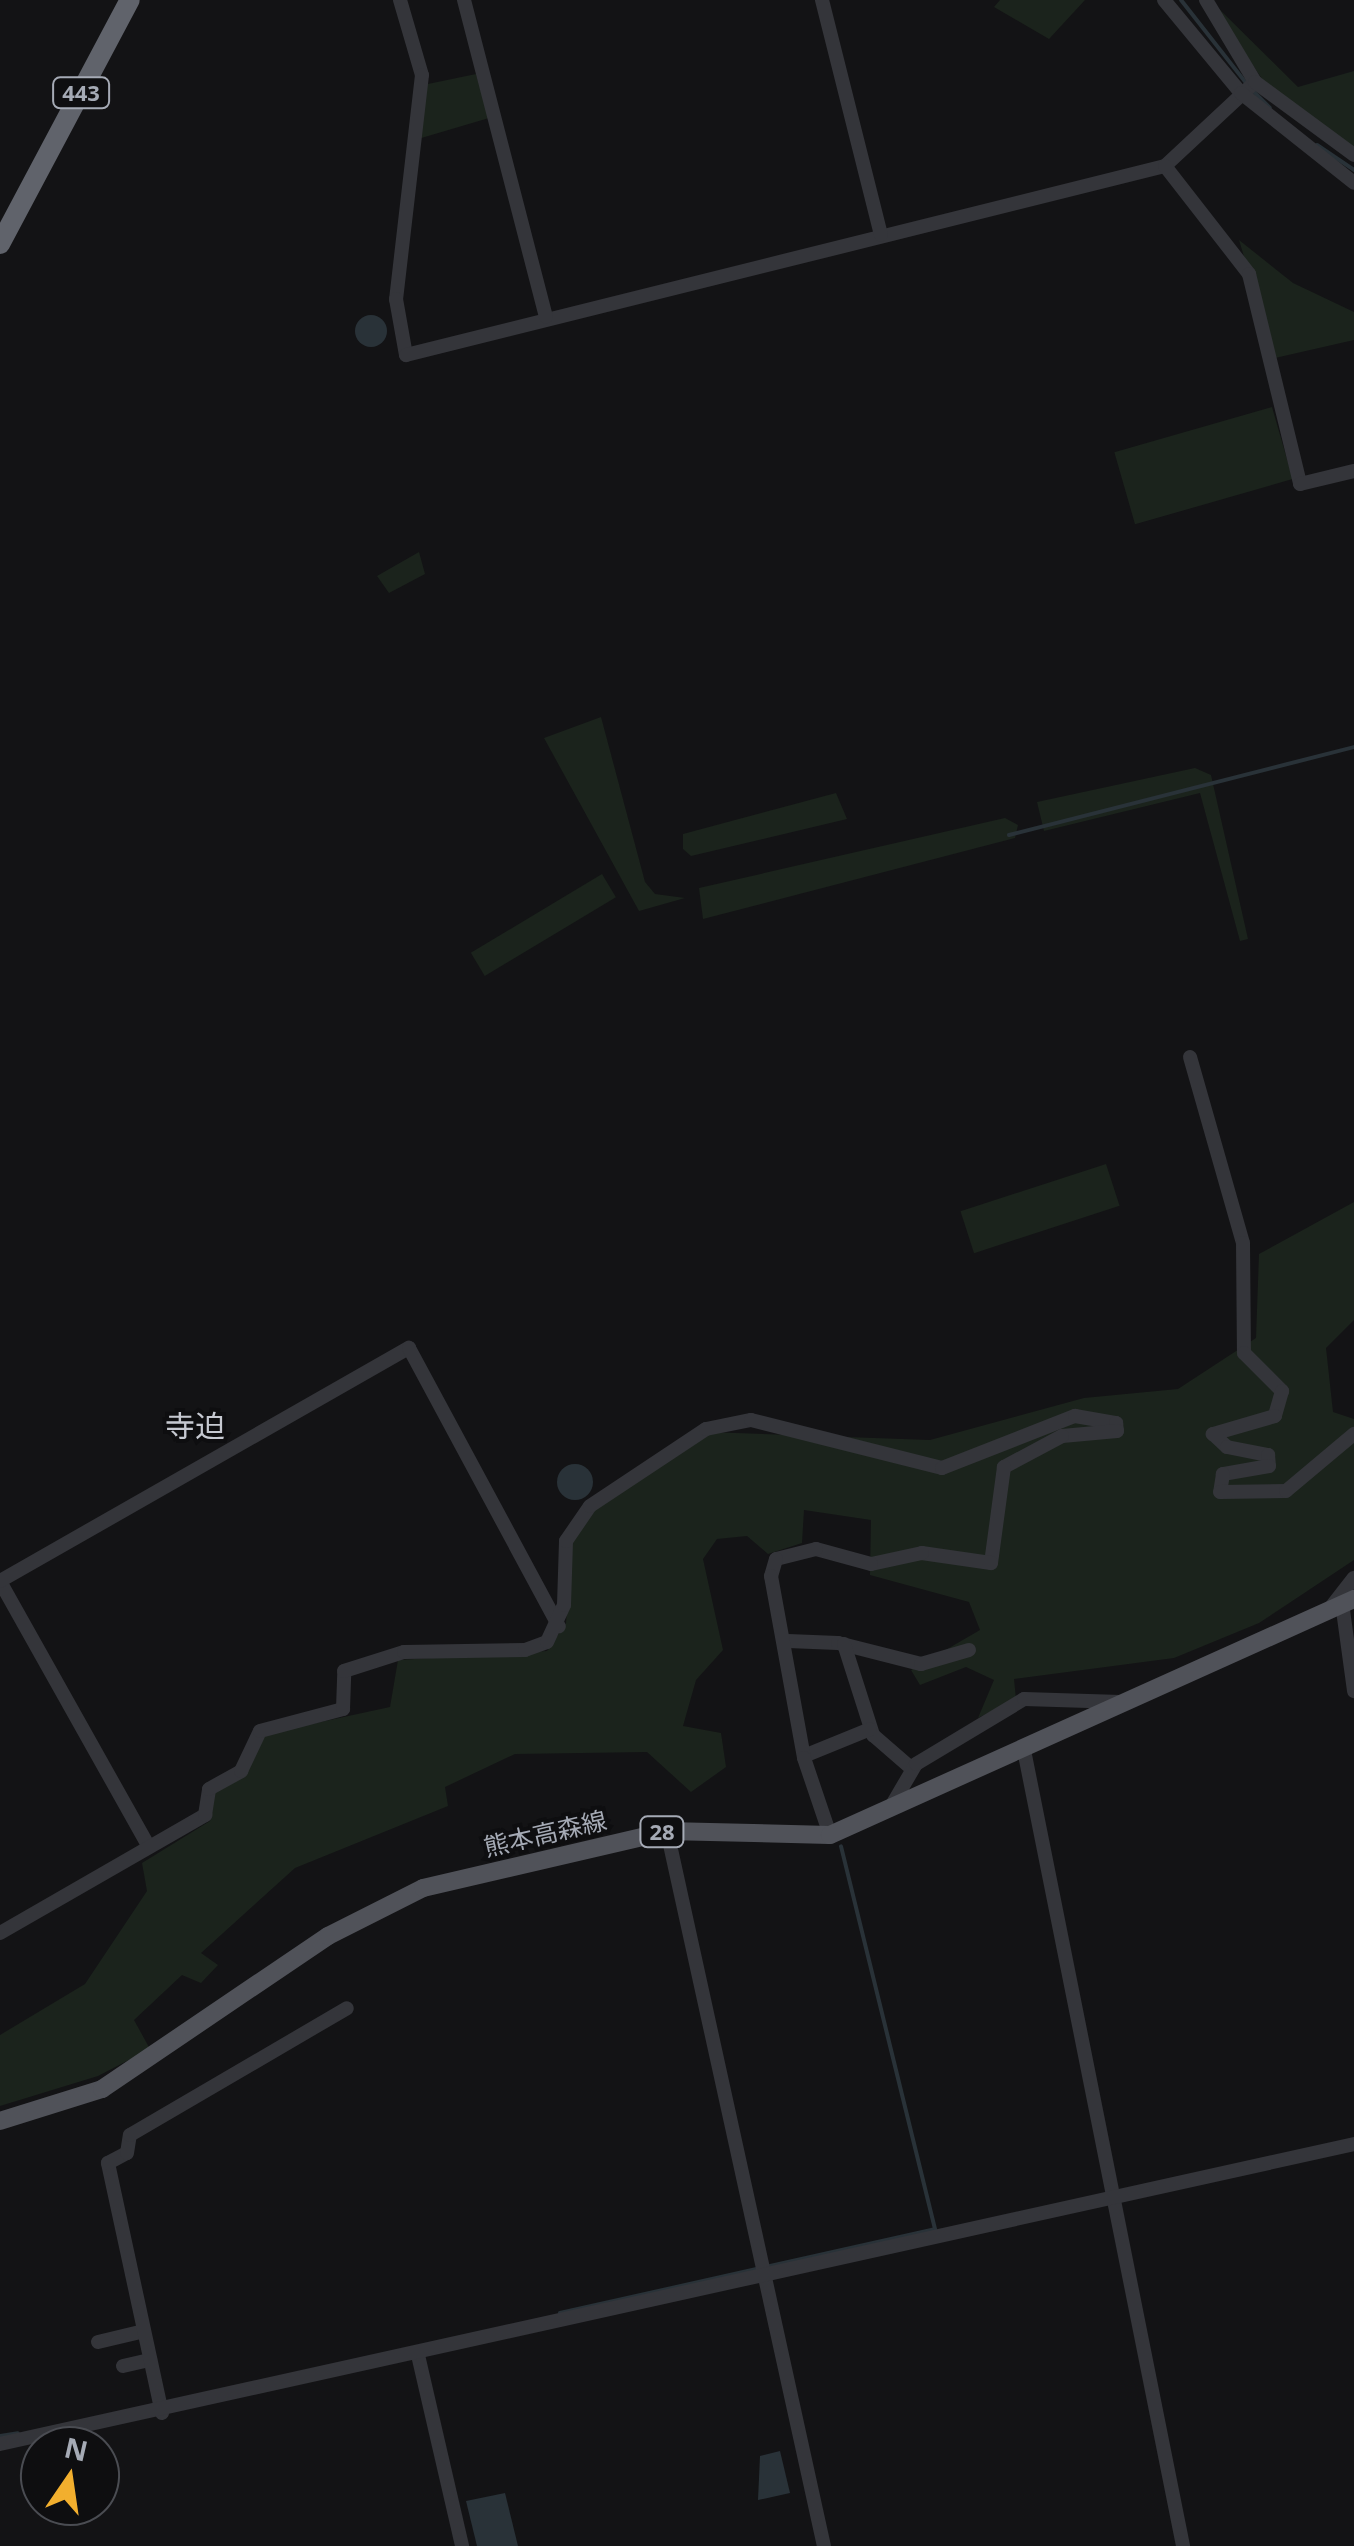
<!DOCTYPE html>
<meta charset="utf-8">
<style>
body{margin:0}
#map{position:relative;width:1354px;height:2546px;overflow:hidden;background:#131315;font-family:"Open Sans","Noto Sans JP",sans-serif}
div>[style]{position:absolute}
.green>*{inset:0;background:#1b231c;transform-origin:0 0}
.water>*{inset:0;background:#293238}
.round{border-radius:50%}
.stream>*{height:4px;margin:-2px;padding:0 2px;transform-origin:2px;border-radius:2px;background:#293238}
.minor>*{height:14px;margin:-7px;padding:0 7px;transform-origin:7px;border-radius:7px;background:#34353a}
.major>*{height:18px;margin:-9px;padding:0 9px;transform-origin:9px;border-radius:9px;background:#505259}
.highway>*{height:20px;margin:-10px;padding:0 10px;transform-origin:10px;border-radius:10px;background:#60636b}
span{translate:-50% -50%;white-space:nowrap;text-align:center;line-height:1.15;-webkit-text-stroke:8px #0e0e10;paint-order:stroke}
.shield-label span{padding:2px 8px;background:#0e0e10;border:2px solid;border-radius:8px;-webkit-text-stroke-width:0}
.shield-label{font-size:22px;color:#a5aab5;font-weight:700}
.street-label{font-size:25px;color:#a5aab5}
.quarter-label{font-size:30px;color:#c6c9d1}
.north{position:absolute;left:20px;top:2426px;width:100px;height:100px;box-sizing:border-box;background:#0e0e10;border:2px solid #4a4c52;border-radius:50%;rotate:13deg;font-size:28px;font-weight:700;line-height:40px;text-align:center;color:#a5aab5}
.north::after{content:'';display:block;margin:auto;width:35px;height:45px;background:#f2af2e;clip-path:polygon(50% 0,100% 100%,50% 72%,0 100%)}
</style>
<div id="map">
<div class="green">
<i style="clip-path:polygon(1000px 0,1085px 0,1049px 39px,994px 7px)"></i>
<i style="clip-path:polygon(1210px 0,1298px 87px,1354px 71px,1354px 150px,1262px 79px)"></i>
<i style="clip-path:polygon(476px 74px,489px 118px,418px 139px,423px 85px)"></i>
<i style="clip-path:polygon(1239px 240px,1293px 283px,1354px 312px,1354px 340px,1275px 358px)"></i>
<i style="left:1272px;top:407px;width:75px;height:164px;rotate:74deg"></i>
<i style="clip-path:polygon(419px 552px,425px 574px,389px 593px,377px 576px)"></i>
<i style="clip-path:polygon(601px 717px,645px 882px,655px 894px,685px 898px,639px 911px,544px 738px)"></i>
<i style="clip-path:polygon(1195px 768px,1211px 775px,1248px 939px,1240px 941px,1200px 793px,1044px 831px,1037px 802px)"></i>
<i style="clip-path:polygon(836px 793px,847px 819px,691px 856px,683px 849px,683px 834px)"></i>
<i style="clip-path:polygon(1005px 818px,1018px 825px,1015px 838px,703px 919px,699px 888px)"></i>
<i style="left:602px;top:874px;width:27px;height:153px;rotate:59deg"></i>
<i style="left:1106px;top:1164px;width:44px;height:153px;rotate:72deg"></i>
<i style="clip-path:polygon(1354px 1202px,1354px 1320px,1326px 1348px,1333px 1412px,1354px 1419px,1354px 1560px,1259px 1623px,1174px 1658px,1014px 1679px,1016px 1699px,978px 1718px,994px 1680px,966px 1667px,920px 1685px,911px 1670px,980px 1630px,969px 1602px,870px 1575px,871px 1520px,804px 1510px,802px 1543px,768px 1554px,747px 1536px,717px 1539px,703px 1559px,723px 1650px,696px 1680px,683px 1726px,721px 1733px,726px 1767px,691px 1792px,647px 1752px,515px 1754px,445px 1787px,448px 1806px,295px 1868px,201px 1953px,218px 1965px,201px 1983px,182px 1975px,134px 2020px,150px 2049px,98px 2076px,0 2106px,0 2035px,85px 1984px,147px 1891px,142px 1863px,210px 1821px,214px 1793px,265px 1734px,390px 1707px,398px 1660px,547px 1651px,566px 1623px,572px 1540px,595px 1508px,707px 1432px,930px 1440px,1084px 1398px,1178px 1389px,1256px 1338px,1259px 1254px)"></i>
</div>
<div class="water">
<i class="round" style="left:355px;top:315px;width:32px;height:32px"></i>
<i class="round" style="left:557px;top:1464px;width:36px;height:36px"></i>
<i style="clip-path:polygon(780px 2451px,790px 2493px,758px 2500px,760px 2456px)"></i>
<i style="clip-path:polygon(505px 2493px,518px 2546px,477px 2546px,466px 2501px)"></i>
</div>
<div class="stream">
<i style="left:1181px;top:0;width:105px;rotate:51.9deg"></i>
<i style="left:1252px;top:90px;width:25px;rotate:45deg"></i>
<i style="left:1317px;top:145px;width:45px;rotate:34deg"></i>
<i style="left:1009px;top:835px;width:356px;rotate:-14.3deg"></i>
<i style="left:560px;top:2313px;width:384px;rotate:-12.6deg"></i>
<i style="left:935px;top:2229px;width:394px;rotate:-103.8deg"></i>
<i style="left:0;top:2436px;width:18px;rotate:-9deg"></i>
</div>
<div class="minor">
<i style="left:400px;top:0;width:78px;rotate:73.7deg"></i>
<i style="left:422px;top:75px;width:226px;rotate:96.6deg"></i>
<i style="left:396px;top:299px;width:57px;rotate:79.9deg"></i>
<i style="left:406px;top:355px;width:782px;rotate:-13.98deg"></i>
<i style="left:1165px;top:166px;width:123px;rotate:-43deg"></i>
<i style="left:464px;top:0;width:327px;rotate:75.5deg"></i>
<i style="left:822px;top:0;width:242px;rotate:75.9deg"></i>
<i style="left:1164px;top:0;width:121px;rotate:50.4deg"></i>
<i style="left:1241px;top:93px;width:144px;rotate:38.5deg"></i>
<i style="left:1206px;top:0;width:96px;rotate:59.1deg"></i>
<i style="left:1255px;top:82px;width:123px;rotate:36.4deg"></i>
<i style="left:1165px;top:166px;width:137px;rotate:52.1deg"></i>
<i style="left:1249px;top:274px;width:216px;rotate:76.3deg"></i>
<i style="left:1300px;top:484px;width:56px;rotate:-13.5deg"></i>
<i style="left:1190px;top:1057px;width:193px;rotate:74.1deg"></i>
<i style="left:1243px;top:1243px;width:110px;rotate:89.5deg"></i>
<i style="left:1244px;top:1353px;width:54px;rotate:45deg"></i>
<i style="left:1282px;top:1391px;width:26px;rotate:106deg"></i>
<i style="left:1275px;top:1416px;width:65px;rotate:163.8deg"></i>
<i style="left:1213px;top:1434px;width:19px;rotate:43deg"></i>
<i style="left:1227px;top:1447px;width:42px;rotate:11deg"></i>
<i style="left:1268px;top:1455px;width:11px;rotate:85deg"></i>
<i style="left:1269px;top:1466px;width:47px;rotate:170.1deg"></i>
<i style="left:1223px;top:1474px;width:18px;rotate:99deg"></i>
<i style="left:1220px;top:1492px;width:66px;rotate:-0.9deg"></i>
<i style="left:1286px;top:1491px;width:89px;rotate:-40deg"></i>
<i style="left:1342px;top:1603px;width:89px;rotate:82.2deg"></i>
<i style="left:1331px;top:1607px;width:37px;rotate:-52deg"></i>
<i style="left:788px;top:1641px;width:50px;rotate:2.3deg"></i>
<i style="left:838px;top:1643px;width:86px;rotate:14.2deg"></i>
<i style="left:921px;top:1664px;width:50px;rotate:-16.3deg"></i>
<i style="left:844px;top:1644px;width:96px;rotate:72.3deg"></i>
<i style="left:873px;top:1735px;width:50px;rotate:41deg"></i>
<i style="left:1024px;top:1750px;width:812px;rotate:78.7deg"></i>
<i style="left:804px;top:1756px;width:71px;rotate:-22.2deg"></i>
<i style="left:889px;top:1810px;width:53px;rotate:-59.6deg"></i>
<i style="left:916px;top:1764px;width:126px;rotate:-31deg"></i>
<i style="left:1024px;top:1699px;width:97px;rotate:1.8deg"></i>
<i style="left:667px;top:1831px;width:732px;rotate:77.62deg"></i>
<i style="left:149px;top:1847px;width:305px;rotate:-119.3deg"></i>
<i style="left:0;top:1581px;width:471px;rotate:-29.7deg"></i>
<i style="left:409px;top:1348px;width:316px;rotate:61.7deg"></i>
<i style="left:0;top:1933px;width:237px;rotate:-29.9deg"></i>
<i style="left:205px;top:1815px;width:26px;rotate:-81deg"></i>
<i style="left:209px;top:1789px;width:37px;rotate:-29deg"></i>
<i style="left:241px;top:1771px;width:44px;rotate:-64.6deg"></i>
<i style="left:260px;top:1731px;width:86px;rotate:-14.8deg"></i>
<i style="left:343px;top:1709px;width:38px;rotate:-88deg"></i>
<i style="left:344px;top:1671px;width:63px;rotate:-17.6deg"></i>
<i style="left:404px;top:1652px;width:121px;rotate:-0.9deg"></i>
<i style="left:525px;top:1650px;width:23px;rotate:-20deg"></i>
<i style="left:547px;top:1642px;width:41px;rotate:-65.3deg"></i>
<i style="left:564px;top:1605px;width:64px;rotate:-88.2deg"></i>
<i style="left:566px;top:1541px;width:42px;rotate:-55.6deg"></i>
<i style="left:590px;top:1506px;width:139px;rotate:-33.6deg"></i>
<i style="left:706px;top:1429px;width:46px;rotate:-11.3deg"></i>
<i style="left:751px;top:1420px;width:197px;rotate:14.1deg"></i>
<i style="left:942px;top:1468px;width:143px;rotate:-21.4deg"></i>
<i style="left:1075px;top:1416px;width:42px;rotate:9.7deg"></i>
<i style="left:1116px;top:1423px;width:8px;rotate:83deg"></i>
<i style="left:1117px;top:1431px;width:55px;rotate:174.8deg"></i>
<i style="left:1062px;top:1436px;width:66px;rotate:151.9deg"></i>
<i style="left:1004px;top:1467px;width:97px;rotate:97.7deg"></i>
<i style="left:991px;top:1563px;width:70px;rotate:-171.8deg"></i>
<i style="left:922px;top:1553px;width:52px;rotate:167.8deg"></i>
<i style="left:871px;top:1564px;width:57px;rotate:-164.7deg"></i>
<i style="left:816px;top:1549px;width:41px;rotate:166deg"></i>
<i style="left:776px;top:1559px;width:18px;rotate:106deg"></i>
<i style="left:771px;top:1576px;width:185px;rotate:79.7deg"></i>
<i style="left:804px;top:1758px;width:81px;rotate:71.3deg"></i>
<i style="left:98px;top:2342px;width:47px;rotate:-13.4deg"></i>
<i style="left:418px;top:2355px;width:196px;rotate:77deg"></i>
<i style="left:123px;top:2366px;width:28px;rotate:-13deg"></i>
<i style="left:162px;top:2413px;width:256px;rotate:-102.2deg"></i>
<i style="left:108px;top:2163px;width:21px;rotate:-28deg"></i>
<i style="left:127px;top:2153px;width:18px;rotate:-81deg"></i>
<i style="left:130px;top:2135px;width:251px;rotate:-30.3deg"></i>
<i style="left:0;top:2444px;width:1387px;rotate:-12.49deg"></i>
</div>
<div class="major">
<i style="left:0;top:2121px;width:107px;rotate:-17.4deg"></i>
<i style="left:102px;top:2089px;width:273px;rotate:-34.1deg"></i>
<i style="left:328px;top:1936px;width:106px;rotate:-26.8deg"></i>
<i style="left:423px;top:1888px;width:251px;rotate:-13.1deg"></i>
<i style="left:667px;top:1831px;width:163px;rotate:1.4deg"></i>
<i style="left:830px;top:1835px;width:575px;rotate:-24.25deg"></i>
</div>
<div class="highway">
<i style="left:0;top:244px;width:276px;rotate:-62deg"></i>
</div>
<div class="shield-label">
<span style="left:81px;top:93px">443</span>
<span style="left:662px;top:1832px">28</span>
</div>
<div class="street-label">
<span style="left:545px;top:1833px;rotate:-13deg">熊本高森線</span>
</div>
<div class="quarter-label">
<span style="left:195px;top:1426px">寺迫</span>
</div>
<div class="north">N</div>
</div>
